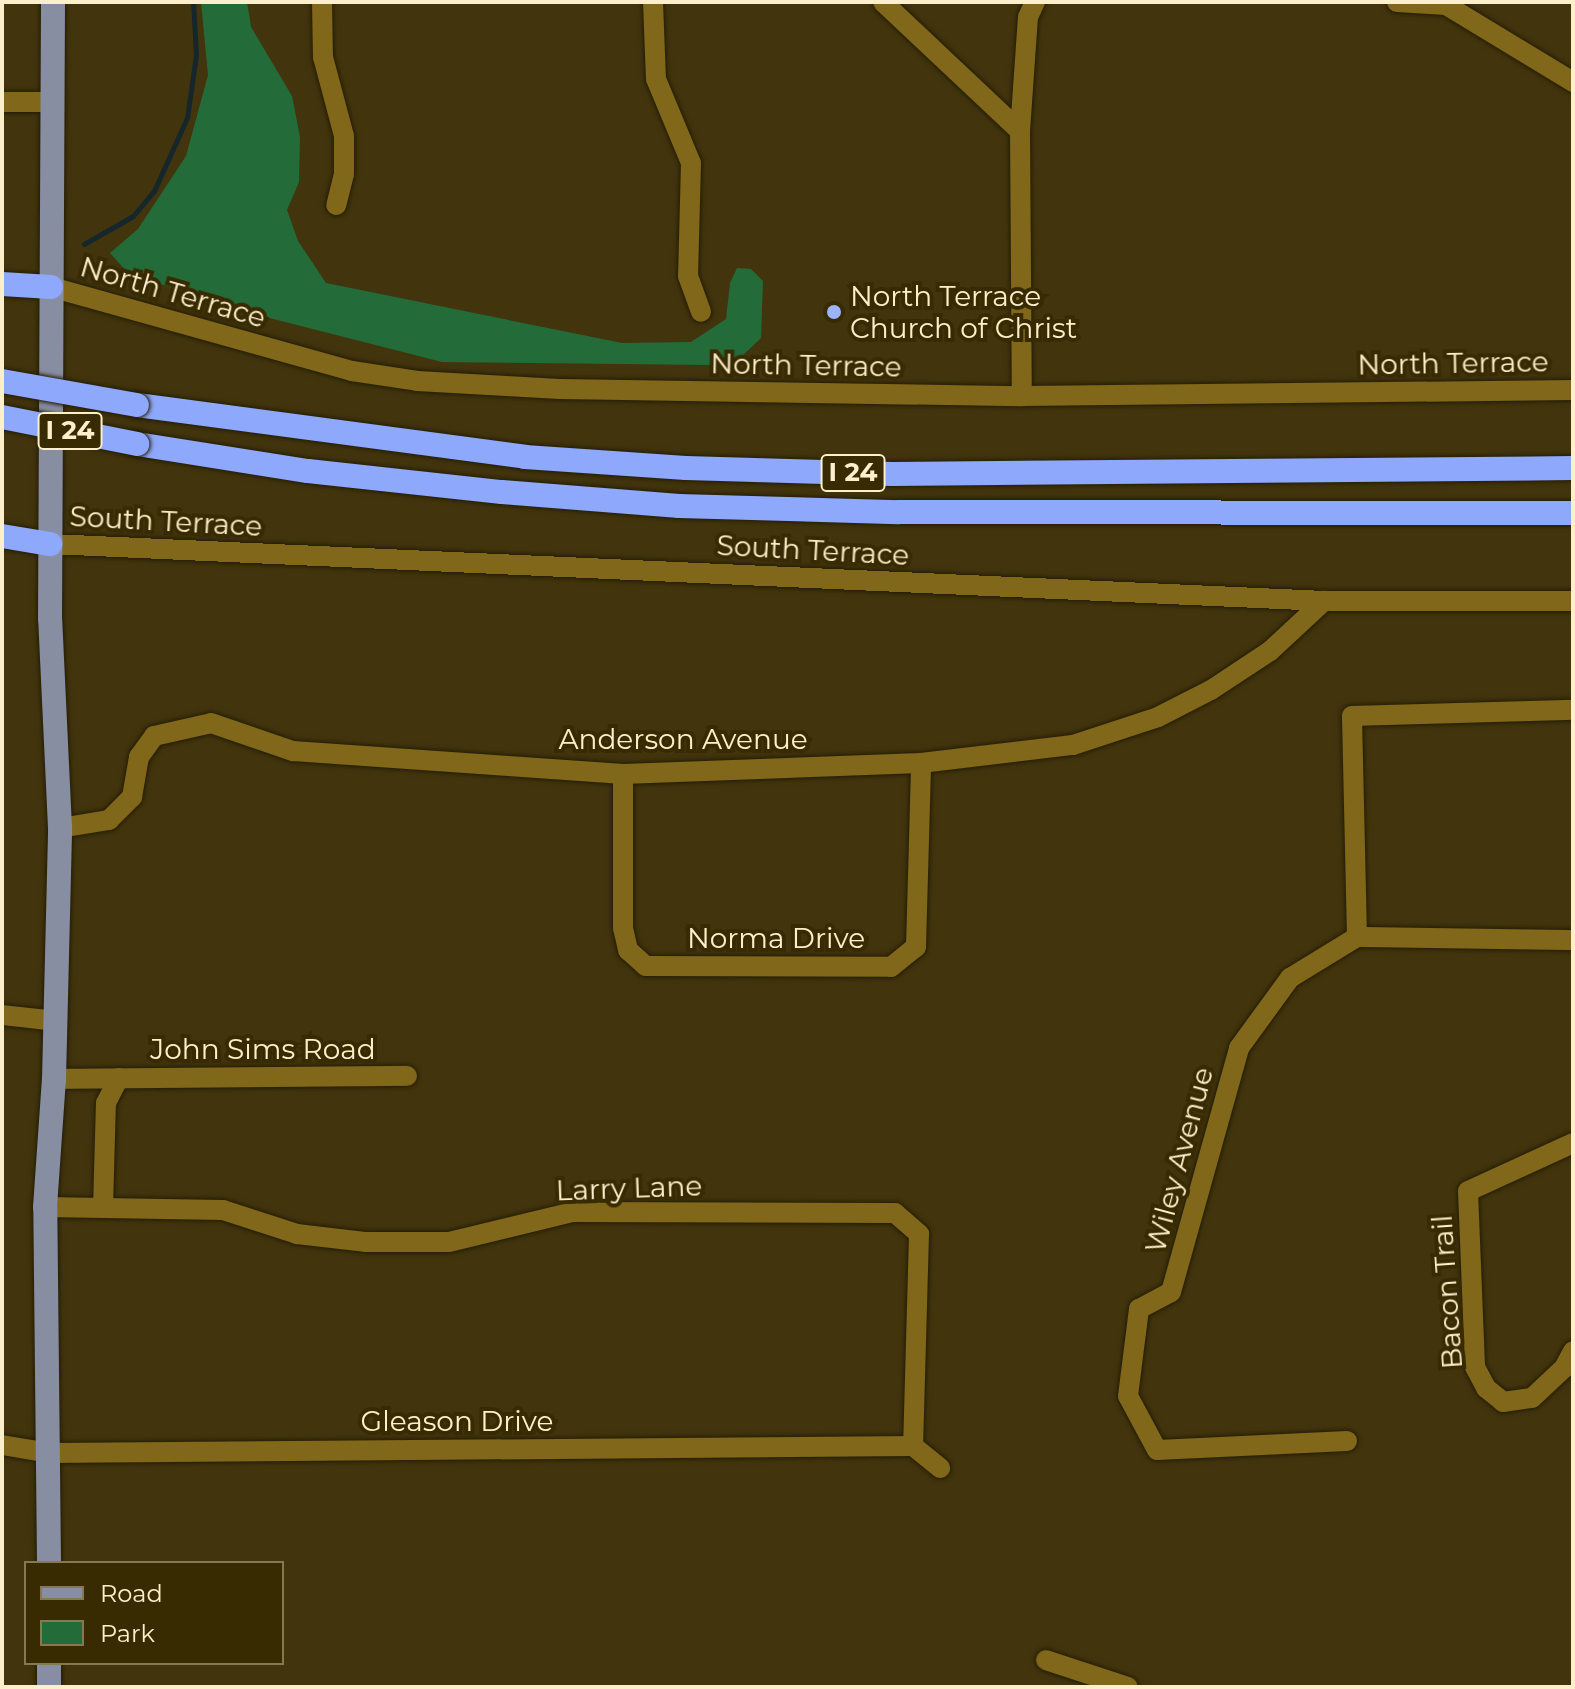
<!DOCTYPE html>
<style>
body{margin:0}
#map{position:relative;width:1575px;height:1689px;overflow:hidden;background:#42350d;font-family:Montserrat,sans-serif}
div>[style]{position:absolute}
.green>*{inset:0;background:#236c39}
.stream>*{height:5px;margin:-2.5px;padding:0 2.5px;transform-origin:2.5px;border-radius:2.5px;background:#15272a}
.roads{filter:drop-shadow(0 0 2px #251d06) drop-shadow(0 0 2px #251d06)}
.minor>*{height:20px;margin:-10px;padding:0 10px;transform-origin:10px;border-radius:10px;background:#806719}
.major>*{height:24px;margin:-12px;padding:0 12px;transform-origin:12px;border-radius:12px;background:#888ea1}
.highway>*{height:24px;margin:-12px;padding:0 12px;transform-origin:12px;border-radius:12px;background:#8ea8fb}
.bridges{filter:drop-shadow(0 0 2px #251d06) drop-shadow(0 0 2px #251d06)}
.highway-bridge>*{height:24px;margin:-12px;padding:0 12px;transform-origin:12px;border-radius:12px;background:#8ea8fb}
.dots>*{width:22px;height:22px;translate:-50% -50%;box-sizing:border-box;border:4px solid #382b02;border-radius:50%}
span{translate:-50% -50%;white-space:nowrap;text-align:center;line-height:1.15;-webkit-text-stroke:8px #382b02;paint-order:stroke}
.shield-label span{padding:2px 6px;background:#382b02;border:2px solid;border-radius:6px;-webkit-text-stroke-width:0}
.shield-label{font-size:26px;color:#fcefcb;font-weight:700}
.street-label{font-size:28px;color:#fcefcb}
.poi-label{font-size:28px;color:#fcefcb}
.left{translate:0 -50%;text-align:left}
.frame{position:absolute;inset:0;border:4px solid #fcefcb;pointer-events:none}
.legend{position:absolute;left:24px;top:1561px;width:260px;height:104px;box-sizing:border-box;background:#382b02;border:2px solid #867952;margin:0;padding:10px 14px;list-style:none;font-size:24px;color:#fcefcb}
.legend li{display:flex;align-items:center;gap:16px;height:40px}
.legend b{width:40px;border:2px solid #867952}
</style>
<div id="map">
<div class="green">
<i style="clip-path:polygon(201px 2px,247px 2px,251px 27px,292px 96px,300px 137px,299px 182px,287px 210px,298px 241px,326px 283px,622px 343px,691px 342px,726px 319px,730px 283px,737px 268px,751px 269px,763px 281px,761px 338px,741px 357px,709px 365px,442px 362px,250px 313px,129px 274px,110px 253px,138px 229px,186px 156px,208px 75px)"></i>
</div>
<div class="stream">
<i style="left:84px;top:244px;width:56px;rotate:-29.7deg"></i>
<i style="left:133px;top:216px;width:33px;rotate:-50deg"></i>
<i style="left:154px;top:191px;width:80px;rotate:-65.7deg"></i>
<i style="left:187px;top:118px;width:64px;rotate:-81.9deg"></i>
<i style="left:196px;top:55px;width:53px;rotate:-93.2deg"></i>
</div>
<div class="roads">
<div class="minor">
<i style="left:322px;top:2px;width:55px;rotate:89deg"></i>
<i style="left:323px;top:57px;width:82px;rotate:75.1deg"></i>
<i style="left:344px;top:136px;width:38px;rotate:90deg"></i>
<i style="left:344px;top:174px;width:32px;rotate:104deg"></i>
<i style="left:653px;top:2px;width:77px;rotate:87.8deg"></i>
<i style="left:656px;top:79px;width:91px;rotate:67.4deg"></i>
<i style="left:691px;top:163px;width:113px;rotate:91.5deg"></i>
<i style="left:688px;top:276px;width:38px;rotate:70deg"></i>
<i style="left:883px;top:2px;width:188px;rotate:43.3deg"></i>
<i style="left:1020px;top:131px;width:265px;rotate:89.6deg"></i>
<i style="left:1397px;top:2px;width:49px;rotate:3.5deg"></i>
<i style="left:1446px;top:5px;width:149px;rotate:31.2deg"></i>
<i style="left:2px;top:102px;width:51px"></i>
<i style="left:1020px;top:131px;width:114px;rotate:-86deg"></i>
<i style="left:1028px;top:17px;width:17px;rotate:-65deg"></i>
<i style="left:51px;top:287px;width:313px;rotate:15.6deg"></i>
<i style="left:352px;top:371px;width:66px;rotate:8.7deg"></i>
<i style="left:417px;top:381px;width:143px;rotate:3.2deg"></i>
<i style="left:560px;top:389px;width:462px;rotate:0.9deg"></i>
<i style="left:1022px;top:396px;width:551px;rotate:-0.62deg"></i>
<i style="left:50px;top:544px;width:1275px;rotate:2.56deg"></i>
<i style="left:1324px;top:601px;width:249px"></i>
<i style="left:623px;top:774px;width:154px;rotate:90deg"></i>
<i style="left:623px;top:928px;width:23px;rotate:77deg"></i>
<i style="left:628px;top:950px;width:24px;rotate:42deg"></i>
<i style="left:646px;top:966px;width:245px;rotate:0.2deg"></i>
<i style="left:891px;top:967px;width:32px;rotate:-39deg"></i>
<i style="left:916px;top:947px;width:184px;rotate:-88.4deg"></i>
<i style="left:60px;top:828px;width:50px;rotate:-9.3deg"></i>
<i style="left:109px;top:820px;width:33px;rotate:-45deg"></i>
<i style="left:132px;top:797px;width:41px;rotate:-80.1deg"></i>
<i style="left:139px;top:757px;width:26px;rotate:-54deg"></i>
<i style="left:154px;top:736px;width:58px;rotate:-12.8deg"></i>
<i style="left:211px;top:723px;width:87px;rotate:18.9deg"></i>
<i style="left:293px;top:751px;width:331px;rotate:4deg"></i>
<i style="left:623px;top:774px;width:298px;rotate:-2.1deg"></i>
<i style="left:921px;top:763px;width:153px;rotate:-6.8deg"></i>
<i style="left:1073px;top:745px;width:89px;rotate:-18.2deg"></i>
<i style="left:1158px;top:717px;width:59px;rotate:-27deg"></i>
<i style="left:1211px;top:690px;width:71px;rotate:-33.5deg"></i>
<i style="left:1270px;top:651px;width:74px;rotate:-42.8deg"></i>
<i style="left:1357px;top:937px;width:221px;rotate:-91.3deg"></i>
<i style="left:1352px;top:716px;width:221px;rotate:-1.6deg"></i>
<i style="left:2px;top:1015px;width:54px;rotate:6.3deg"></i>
<i style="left:54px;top:1079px;width:353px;rotate:-0.5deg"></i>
<i style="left:1573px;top:1143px;width:115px;rotate:155.4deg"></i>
<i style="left:1468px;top:1191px;width:176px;rotate:87.7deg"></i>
<i style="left:1475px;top:1367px;width:24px;rotate:62deg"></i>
<i style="left:1486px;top:1388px;width:22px;rotate:39deg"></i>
<i style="left:1503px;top:1402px;width:29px;rotate:-8deg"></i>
<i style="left:1532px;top:1398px;width:44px;rotate:-43.2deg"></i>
<i style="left:1564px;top:1368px;width:19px;rotate:-62deg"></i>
<i style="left:45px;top:1207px;width:178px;rotate:1deg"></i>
<i style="left:223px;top:1210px;width:78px;rotate:18deg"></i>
<i style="left:297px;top:1234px;width:68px;rotate:6.7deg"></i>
<i style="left:365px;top:1242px;width:84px"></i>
<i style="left:449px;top:1242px;width:128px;rotate:-13.6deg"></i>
<i style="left:573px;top:1212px;width:322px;rotate:0.2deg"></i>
<i style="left:895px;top:1213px;width:32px;rotate:41deg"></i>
<i style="left:919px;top:1234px;width:212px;rotate:91.6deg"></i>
<i style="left:913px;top:1446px;width:35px;rotate:39deg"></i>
<i style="left:103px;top:1208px;width:105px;rotate:-88.4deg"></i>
<i style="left:106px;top:1103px;width:28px;rotate:-63deg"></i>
<i style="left:1347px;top:1441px;width:190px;rotate:177.3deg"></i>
<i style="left:1157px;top:1450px;width:61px;rotate:-118.2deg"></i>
<i style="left:1128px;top:1396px;width:88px;rotate:-82.8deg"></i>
<i style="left:1139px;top:1309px;width:36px;rotate:-28deg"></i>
<i style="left:1171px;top:1292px;width:253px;rotate:-74.4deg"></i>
<i style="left:1239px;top:1048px;width:87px;rotate:-53.9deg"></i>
<i style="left:1290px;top:978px;width:79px;rotate:-31.5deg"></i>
<i style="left:1357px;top:937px;width:216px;rotate:0.8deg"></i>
<i style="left:2px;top:1445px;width:49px;rotate:9.5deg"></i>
<i style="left:50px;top:1453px;width:863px;rotate:-0.46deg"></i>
<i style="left:1046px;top:1660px;width:86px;rotate:18.2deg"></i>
</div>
<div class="major">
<i style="left:49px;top:1563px;width:356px;rotate:-90.6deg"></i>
<i style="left:45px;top:1207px;width:128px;rotate:-86deg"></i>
<i style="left:54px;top:1079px;width:251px;rotate:-88.6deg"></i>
<i style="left:60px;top:828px;width:209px;rotate:-92.7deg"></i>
<i style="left:50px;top:619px;width:617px;rotate:-89.72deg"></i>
<i style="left:49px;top:1687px;width:24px;rotate:-90deg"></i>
</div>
<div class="highway">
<i style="left:2px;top:284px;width:49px;rotate:3.5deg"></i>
<i style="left:137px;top:405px;width:391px;rotate:7.6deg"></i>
<i style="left:525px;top:457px;width:161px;rotate:3.9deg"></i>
<i style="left:686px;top:468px;width:206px;rotate:1.7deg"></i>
<i style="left:892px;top:474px;width:681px;rotate:-0.5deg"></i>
<i style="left:137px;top:444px;width:173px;rotate:9deg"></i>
<i style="left:308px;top:471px;width:195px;rotate:6.2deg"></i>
<i style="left:502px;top:492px;width:178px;rotate:4.5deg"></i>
<i style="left:679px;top:506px;width:220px;rotate:1.6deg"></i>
<i style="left:899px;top:512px;width:674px;rotate:0.09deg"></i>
<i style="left:2px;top:536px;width:49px;rotate:9.5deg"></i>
</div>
</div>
<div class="bridges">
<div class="highway-bridge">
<i style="left:2px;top:381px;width:137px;rotate:10.1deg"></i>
<i style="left:2px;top:417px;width:138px;rotate:11.3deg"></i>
</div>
</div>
<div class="dots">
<i style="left:834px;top:312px;background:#9db4fd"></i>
</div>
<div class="shield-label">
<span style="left:70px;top:431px">I 24</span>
<span style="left:853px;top:473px">I 24</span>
</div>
<div class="street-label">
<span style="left:173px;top:292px;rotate:16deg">North Terrace</span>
<span style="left:1453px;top:363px;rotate:-1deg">North Terrace</span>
<span style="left:806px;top:365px;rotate:1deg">North Terrace</span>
<span style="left:166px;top:521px;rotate:3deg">South Terrace</span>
<span style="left:813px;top:550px;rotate:3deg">South Terrace</span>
<span style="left:683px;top:739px">Anderson Avenue</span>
<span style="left:776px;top:938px">Norma Drive</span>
<span style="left:263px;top:1049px">John Sims Road</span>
<span style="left:1179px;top:1160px;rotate:-75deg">Wiley Avenue</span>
<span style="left:629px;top:1188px;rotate:-2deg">Larry Lane</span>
<span style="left:1447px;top:1292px;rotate:-94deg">Bacon Trail</span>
<span style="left:457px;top:1421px">Gleason Drive</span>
</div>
<div class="poi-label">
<span class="left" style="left:850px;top:312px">North Terrace<br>Church of Christ</span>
</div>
<div class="frame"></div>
<ul class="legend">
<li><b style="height:10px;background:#888ea1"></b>Road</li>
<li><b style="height:22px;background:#236c39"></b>Park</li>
</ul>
</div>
